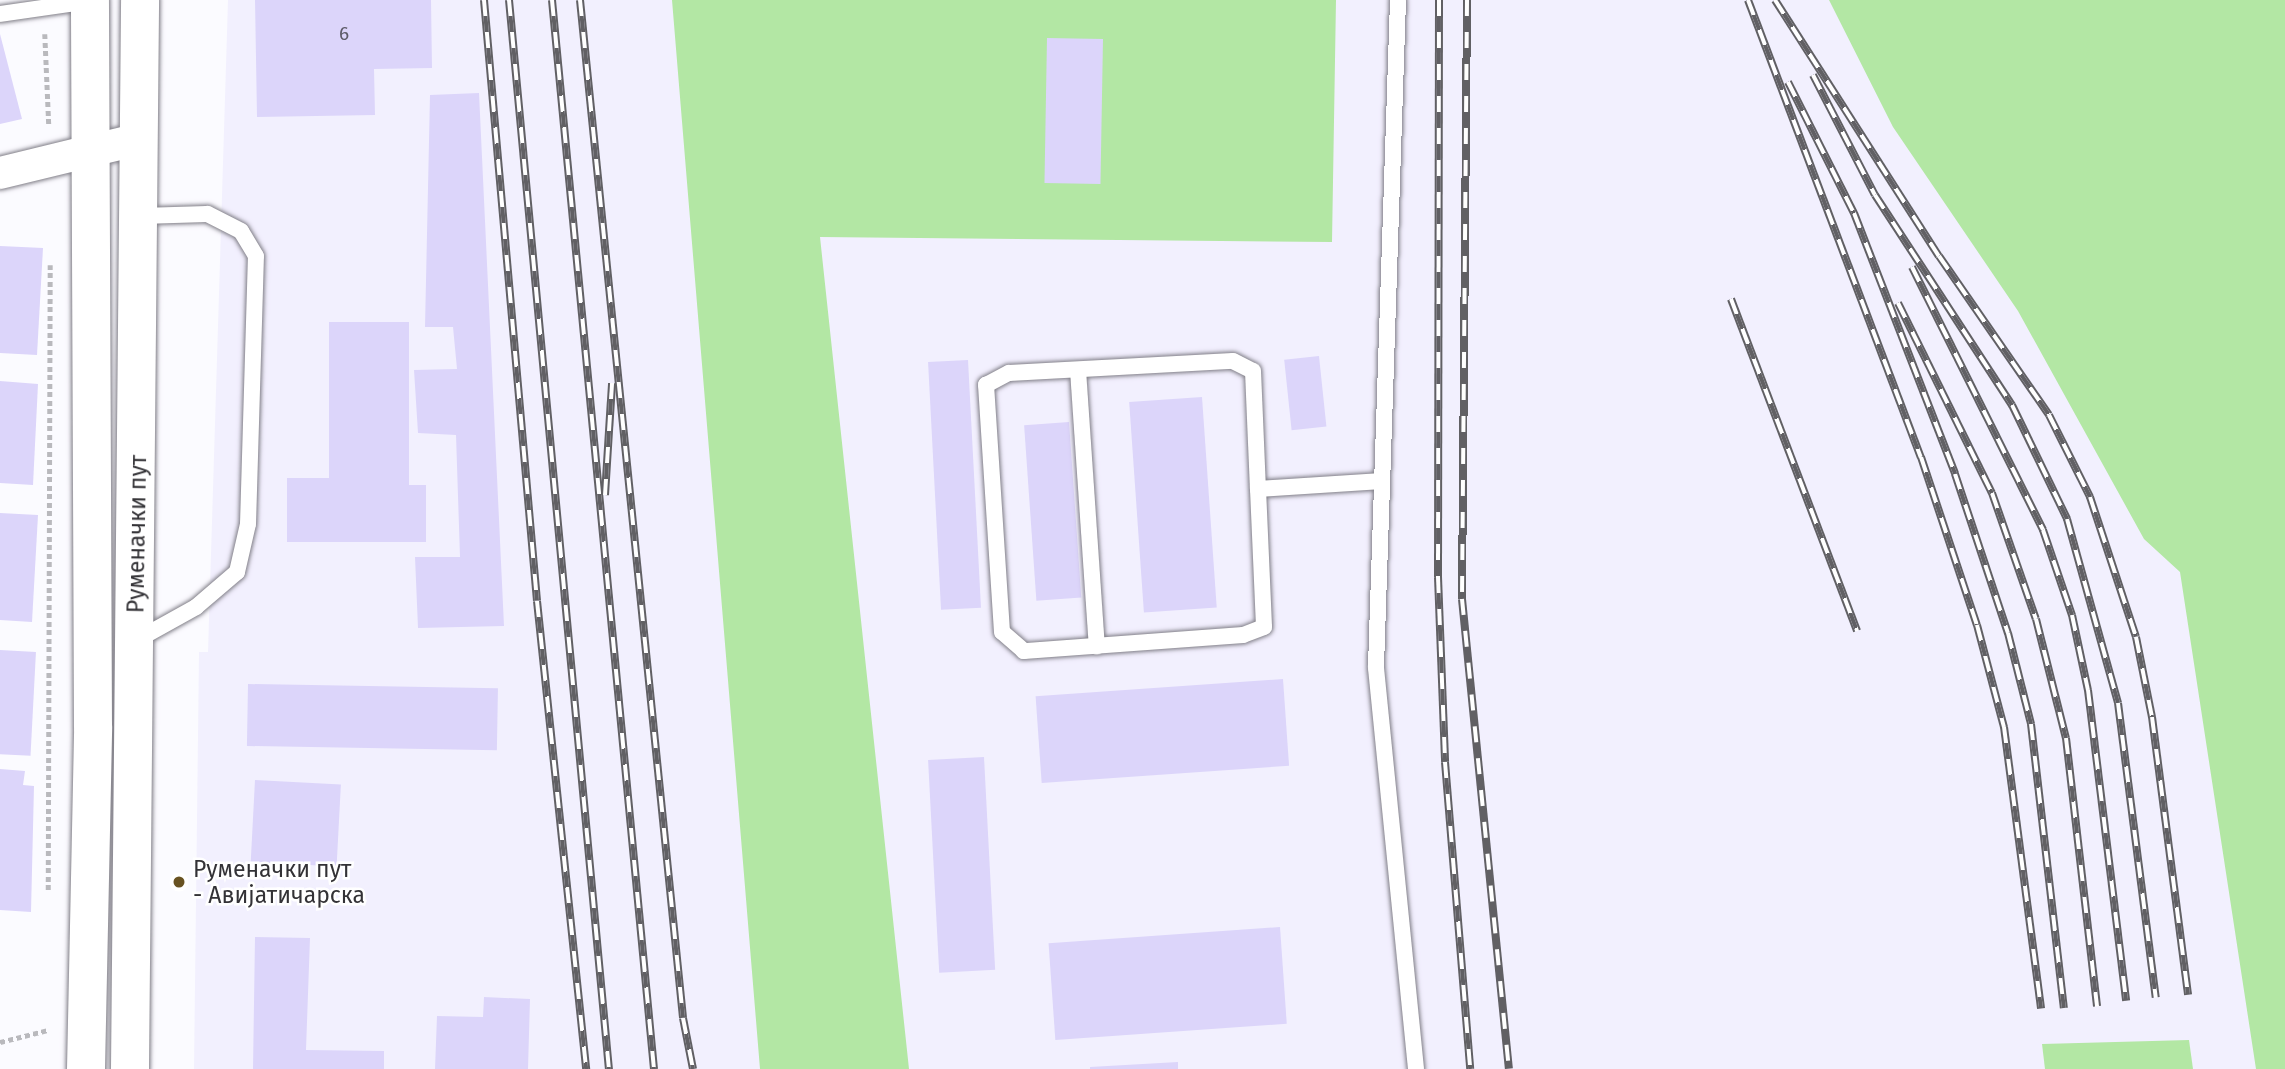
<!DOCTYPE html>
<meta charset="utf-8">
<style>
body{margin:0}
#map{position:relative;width:2285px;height:1069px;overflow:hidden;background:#fbfbff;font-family:"Fira Sans",sans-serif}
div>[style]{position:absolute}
.built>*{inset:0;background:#f2f0fe}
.green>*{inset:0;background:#b3e7a4}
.building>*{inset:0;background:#dcd5fa;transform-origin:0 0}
.path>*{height:4.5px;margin-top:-2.25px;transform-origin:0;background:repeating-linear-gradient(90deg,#b9b9bd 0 5px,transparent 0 8.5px)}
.roads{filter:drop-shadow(0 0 2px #817f88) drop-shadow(0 0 2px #817f88)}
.lane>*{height:16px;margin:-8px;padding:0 8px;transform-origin:8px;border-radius:8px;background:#fff}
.street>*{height:32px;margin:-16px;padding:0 16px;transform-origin:16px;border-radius:16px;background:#fff}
.secondary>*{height:38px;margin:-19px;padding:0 19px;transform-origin:19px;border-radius:19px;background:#fff}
.rail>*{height:8px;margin-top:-4px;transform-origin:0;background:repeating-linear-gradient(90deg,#fff 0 16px,#616064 0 32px);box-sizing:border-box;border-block:2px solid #616064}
.dots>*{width:19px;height:19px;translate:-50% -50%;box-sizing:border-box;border:4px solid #fff;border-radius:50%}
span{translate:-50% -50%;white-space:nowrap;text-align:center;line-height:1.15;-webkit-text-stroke:5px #fff;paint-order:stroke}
.number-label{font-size:19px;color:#5d5b67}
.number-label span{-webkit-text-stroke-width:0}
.street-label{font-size:23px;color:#333236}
.poi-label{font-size:23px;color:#333236}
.left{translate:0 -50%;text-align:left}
</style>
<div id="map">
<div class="built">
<i style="clip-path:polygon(228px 0,2285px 0,2285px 1069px,194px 1069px,199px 652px,208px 652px)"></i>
</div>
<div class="green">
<i style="clip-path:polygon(672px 0,1336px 0,1332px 242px,820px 237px,909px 1069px,760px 1069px)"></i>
<i style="clip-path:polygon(1829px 0,2285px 0,2285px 1069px,2256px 1069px,2180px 572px,2144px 539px,2018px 311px,1893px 127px)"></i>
<i style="clip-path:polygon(2189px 1040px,2193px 1069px,2045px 1069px,2042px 1044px)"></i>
</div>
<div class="building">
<i style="clip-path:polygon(255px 0,431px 0,432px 68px,374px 69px,375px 115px,257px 117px)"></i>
<i style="clip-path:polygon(0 34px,22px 119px,0 124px)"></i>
<i style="left:1047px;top:38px;width:56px;height:145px;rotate:1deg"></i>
<i style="clip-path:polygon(479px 93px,504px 626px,418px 628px,415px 557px,460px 557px,456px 435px,418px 433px,414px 370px,457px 369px,453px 327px,425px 327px,430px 95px)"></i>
<i style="clip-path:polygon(0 246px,43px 248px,37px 355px,0 353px)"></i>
<i style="clip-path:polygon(329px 322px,409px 322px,409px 485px,426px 485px,426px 542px,287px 542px,287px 478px,329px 478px)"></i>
<i style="left:1319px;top:356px;width:71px;height:35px;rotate:84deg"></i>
<i style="left:968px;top:360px;width:248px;height:40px;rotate:87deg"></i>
<i style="clip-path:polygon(0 381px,38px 384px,33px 485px,0 483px)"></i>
<i style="left:1202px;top:397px;width:211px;height:73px;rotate:86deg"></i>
<i style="left:1069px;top:422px;width:176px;height:45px;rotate:86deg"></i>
<i style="clip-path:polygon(0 513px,38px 515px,32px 622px,0 620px)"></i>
<i style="left:0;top:650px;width:36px;height:104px;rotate:3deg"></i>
<i style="left:1283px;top:679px;width:87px;height:248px;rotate:86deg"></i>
<i style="left:248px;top:684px;width:250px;height:62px;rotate:1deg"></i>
<i style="left:984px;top:757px;width:213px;height:56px;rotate:87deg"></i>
<i style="clip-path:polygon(0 769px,25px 771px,23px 785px,34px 786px,31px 912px,0 910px)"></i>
<i style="left:255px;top:780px;width:86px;height:82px;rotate:3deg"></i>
<i style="left:1280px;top:927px;width:97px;height:232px;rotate:86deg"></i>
<i style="clip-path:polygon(255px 937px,310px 938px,306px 1050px,384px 1051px,384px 1069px,253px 1069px)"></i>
<i style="clip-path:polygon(484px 997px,530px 999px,528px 1069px,435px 1069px,437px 1016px,483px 1017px)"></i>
<i style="clip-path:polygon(1178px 1062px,1178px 1069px,1090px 1069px,1090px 1067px)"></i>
</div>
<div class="path">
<i style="left:45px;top:34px;width:93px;rotate:87.5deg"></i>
<i style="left:48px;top:890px;width:625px;rotate:-89.82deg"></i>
<i style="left:0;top:1042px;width:49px;rotate:-14deg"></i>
</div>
<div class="roads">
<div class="lane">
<i style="left:1398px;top:0;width:668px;rotate:91.89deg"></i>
<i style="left:1376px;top:668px;width:403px;rotate:84.3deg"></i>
<i style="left:0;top:14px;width:91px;rotate:-8.2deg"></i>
<i style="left:1078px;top:370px;width:277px;rotate:86.1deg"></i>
<i style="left:1258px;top:489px;width:138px;rotate:87.5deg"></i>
<i style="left:1264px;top:627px;width:22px;rotate:159deg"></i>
<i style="left:1243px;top:635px;width:220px;rotate:175.8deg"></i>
<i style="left:1024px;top:651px;width:29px;rotate:-139deg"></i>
<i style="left:1002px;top:632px;width:248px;rotate:-93.7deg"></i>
<i style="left:986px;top:385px;width:26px;rotate:-28deg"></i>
<i style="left:1009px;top:373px;width:224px;rotate:-3.1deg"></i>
<i style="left:1233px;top:361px;width:22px;rotate:27deg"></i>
<i style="left:1253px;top:371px;width:118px;rotate:87.6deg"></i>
<i style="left:1258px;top:489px;width:124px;rotate:-3.7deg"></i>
<i style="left:135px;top:641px;width:70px;rotate:-29.1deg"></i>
<i style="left:196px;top:607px;width:54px;rotate:-40.5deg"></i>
<i style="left:237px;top:572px;width:49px;rotate:-77.1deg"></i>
<i style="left:248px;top:524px;width:268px;rotate:-88.3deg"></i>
<i style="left:256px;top:256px;width:29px;rotate:-121deg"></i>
<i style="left:241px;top:231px;width:38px;rotate:-153deg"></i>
<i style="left:207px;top:214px;width:66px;rotate:178.3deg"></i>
</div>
<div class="street">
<i style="left:0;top:173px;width:143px;rotate:-13.7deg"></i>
</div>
<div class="secondary">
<i style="left:86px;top:1069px;width:342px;rotate:-88.8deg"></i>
<i style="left:93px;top:727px;width:727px;rotate:-90.24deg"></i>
<i style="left:130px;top:1069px;width:1069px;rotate:-89.46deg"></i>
</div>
</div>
<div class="rail">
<i style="left:484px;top:0;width:603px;rotate:84.96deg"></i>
<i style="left:537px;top:601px;width:471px;rotate:84deg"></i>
<i style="left:509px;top:0;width:1074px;rotate:84.66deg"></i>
<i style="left:552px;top:0;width:1074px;rotate:84.55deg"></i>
<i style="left:580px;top:0;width:1023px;rotate:84.22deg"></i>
<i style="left:683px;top:1018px;width:52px;rotate:78.9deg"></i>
<i style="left:1439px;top:0;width:577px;rotate:90.1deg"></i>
<i style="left:1438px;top:577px;width:185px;rotate:87.8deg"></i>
<i style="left:1445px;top:762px;width:308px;rotate:85.3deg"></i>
<i style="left:1467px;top:0;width:599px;rotate:90.48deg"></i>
<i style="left:1462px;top:599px;width:472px;rotate:84.3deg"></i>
<i style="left:1748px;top:0;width:489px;rotate:69.3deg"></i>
<i style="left:1921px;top:457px;width:177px;rotate:71.6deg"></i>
<i style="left:1977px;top:625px;width:106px;rotate:75.2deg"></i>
<i style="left:2004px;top:727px;width:284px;rotate:82.5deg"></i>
<i style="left:1775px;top:0;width:304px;rotate:57.4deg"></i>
<i style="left:1939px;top:256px;width:193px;rotate:55.3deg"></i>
<i style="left:2049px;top:415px;width:92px;rotate:63.4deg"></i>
<i style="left:2090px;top:497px;width:147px;rotate:71.8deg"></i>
<i style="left:2136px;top:637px;width:82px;rotate:78.7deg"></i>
<i style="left:2152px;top:717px;width:280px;rotate:82.6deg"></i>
<i style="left:1813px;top:75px;width:135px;rotate:62.7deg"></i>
<i style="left:1875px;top:195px;width:251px;rotate:56.9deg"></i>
<i style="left:2012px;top:405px;width:127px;rotate:64.2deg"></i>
<i style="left:2067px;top:519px;width:191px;rotate:74.5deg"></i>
<i style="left:2118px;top:703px;width:297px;rotate:82.7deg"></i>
<i style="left:1788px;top:82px;width:147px;rotate:63.3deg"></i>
<i style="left:1854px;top:213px;width:280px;rotate:68.8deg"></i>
<i style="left:1955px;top:474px;width:168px;rotate:71.6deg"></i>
<i style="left:2008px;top:633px;width:94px;rotate:75.8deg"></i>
<i style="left:2031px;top:724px;width:286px;rotate:83.4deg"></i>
<i style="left:1912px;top:267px;width:294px;rotate:63.5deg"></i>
<i style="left:2043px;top:530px;width:90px;rotate:71.2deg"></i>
<i style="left:2072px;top:615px;width:77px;rotate:78deg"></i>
<i style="left:2088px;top:690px;width:313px;rotate:83deg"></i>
<i style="left:1731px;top:299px;width:355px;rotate:69.2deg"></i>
<i style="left:1898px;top:303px;width:212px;rotate:63.7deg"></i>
<i style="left:1992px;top:493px;width:133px;rotate:70.8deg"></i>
<i style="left:2036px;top:619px;width:123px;rotate:75.9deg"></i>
<i style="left:2066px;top:738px;width:270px;rotate:83.4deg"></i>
<i style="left:605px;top:495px;width:112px;rotate:-86.4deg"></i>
</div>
<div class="dots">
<i style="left:179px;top:882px;background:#685221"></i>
</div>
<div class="number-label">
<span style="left:344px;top:34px">6</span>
</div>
<div class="street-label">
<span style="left:137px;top:534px;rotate:-89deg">Руменачки пут</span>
</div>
<div class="poi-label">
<span class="left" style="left:193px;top:882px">Руменачки пут<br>- Авијатичарска</span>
</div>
</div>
